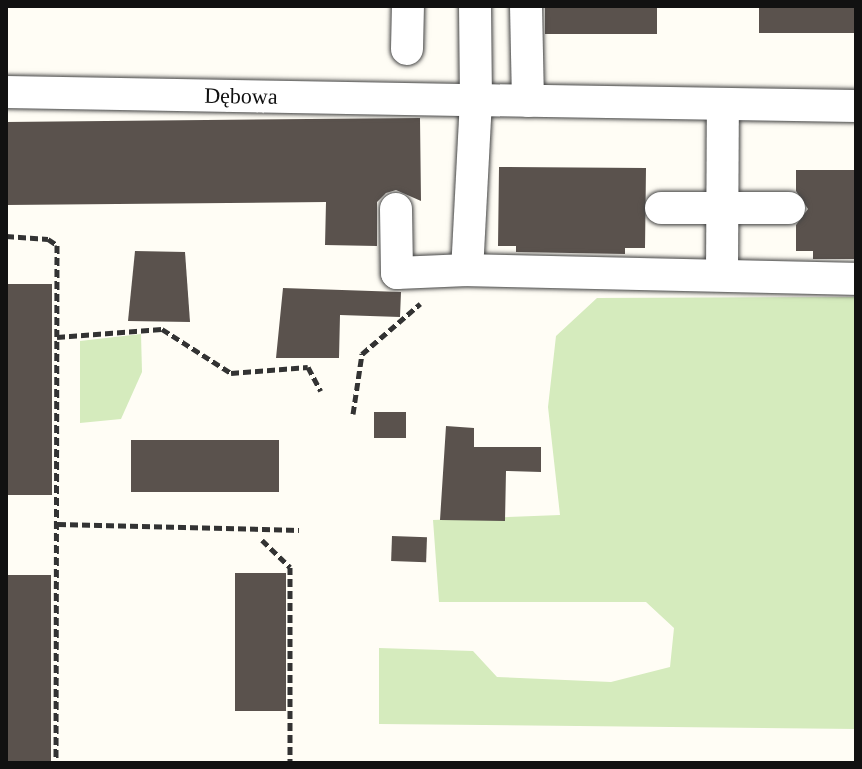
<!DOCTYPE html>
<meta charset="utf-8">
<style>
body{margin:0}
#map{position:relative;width:862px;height:769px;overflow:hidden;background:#fffdf5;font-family:Georgia,serif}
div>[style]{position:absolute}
.green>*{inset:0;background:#d5ebbd}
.building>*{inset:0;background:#5a524d;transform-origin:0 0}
.path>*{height:5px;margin-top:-2.5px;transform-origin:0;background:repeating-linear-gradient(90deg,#333 0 8px,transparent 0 12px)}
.roads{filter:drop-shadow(0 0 2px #444) drop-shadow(0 0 2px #444)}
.minor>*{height:32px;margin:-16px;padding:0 16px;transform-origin:16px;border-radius:16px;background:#fff}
span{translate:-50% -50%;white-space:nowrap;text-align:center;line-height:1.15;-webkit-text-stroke:8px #fff;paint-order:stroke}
.street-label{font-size:22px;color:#111}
.frame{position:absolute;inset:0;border:8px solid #111;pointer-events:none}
</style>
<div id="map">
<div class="green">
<i style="clip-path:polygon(856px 297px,856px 729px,379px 724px,379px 648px,473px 651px,497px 677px,611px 682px,670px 667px,674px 628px,646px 602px,439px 602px,433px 520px,560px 515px,548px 407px,556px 336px,597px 298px)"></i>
<i style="clip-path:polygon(141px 334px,142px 372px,121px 419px,80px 423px,80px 341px)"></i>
</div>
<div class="building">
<i style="left:545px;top:6px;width:112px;height:28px"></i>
<i style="left:759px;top:6px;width:97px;height:27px"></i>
<i style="clip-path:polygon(420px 118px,421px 201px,396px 190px,386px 193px,377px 202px,377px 246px,325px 245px,326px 202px,6px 205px,6px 122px)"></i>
<i style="clip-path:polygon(499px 167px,646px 168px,645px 248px,625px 248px,625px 254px,516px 252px,516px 246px,498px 246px)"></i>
<i style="clip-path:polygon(796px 170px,856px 170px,856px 259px,813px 259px,813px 251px,796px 251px,796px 225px,808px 209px,796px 191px)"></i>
<i style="clip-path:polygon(135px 251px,185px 252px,190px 322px,128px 321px)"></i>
<i style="left:6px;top:284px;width:46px;height:211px"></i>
<i style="clip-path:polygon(283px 288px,401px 292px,400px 317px,340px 315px,339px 358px,276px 358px)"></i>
<i style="left:374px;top:412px;width:32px;height:26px"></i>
<i style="clip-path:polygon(446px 426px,474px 428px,474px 447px,541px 447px,541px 472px,506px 471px,505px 521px,440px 520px)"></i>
<i style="left:131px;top:440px;width:148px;height:52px"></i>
<i style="left:392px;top:536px;width:35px;height:25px;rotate:2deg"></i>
<i style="left:235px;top:573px;width:51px;height:138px"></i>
<i style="left:6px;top:575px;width:45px;height:188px"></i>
</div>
<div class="path">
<i style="left:6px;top:236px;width:42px;rotate:4.1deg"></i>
<i style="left:48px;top:239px;width:11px;rotate:34deg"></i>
<i style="left:57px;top:245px;width:518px;rotate:90.11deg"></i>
<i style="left:57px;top:337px;width:105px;rotate:-4.4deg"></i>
<i style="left:162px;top:329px;width:82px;rotate:32.5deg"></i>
<i style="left:231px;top:373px;width:77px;rotate:-4.5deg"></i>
<i style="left:308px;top:367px;width:27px;rotate:62deg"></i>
<i style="left:353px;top:414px;width:61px;rotate:-81.5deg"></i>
<i style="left:362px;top:354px;width:77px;rotate:-40.8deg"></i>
<i style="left:58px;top:524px;width:241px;rotate:1.4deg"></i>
<i style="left:262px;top:540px;width:39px;rotate:44deg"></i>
<i style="left:290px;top:567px;width:196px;rotate:90deg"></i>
</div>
<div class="roads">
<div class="minor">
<i style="left:475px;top:6px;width:94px;rotate:89.4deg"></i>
<i style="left:476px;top:100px;width:380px;rotate:0.9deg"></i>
<i style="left:526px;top:6px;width:95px;rotate:88.8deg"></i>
<i style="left:407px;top:49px;width:43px;rotate:-88.7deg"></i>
<i style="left:6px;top:92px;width:470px;rotate:1deg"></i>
<i style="left:476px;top:100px;width:170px;rotate:93deg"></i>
<i style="left:661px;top:208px;width:128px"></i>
<i style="left:396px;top:209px;width:64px;rotate:89.1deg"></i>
<i style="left:397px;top:273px;width:70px;rotate:-2.5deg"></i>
<i style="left:467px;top:270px;width:389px;rotate:1.3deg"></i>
<i style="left:722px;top:275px;width:170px;rotate:-89.7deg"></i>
</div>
</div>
<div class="street-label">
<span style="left:241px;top:96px;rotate:1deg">Dębowa</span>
</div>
<div class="frame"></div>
</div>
